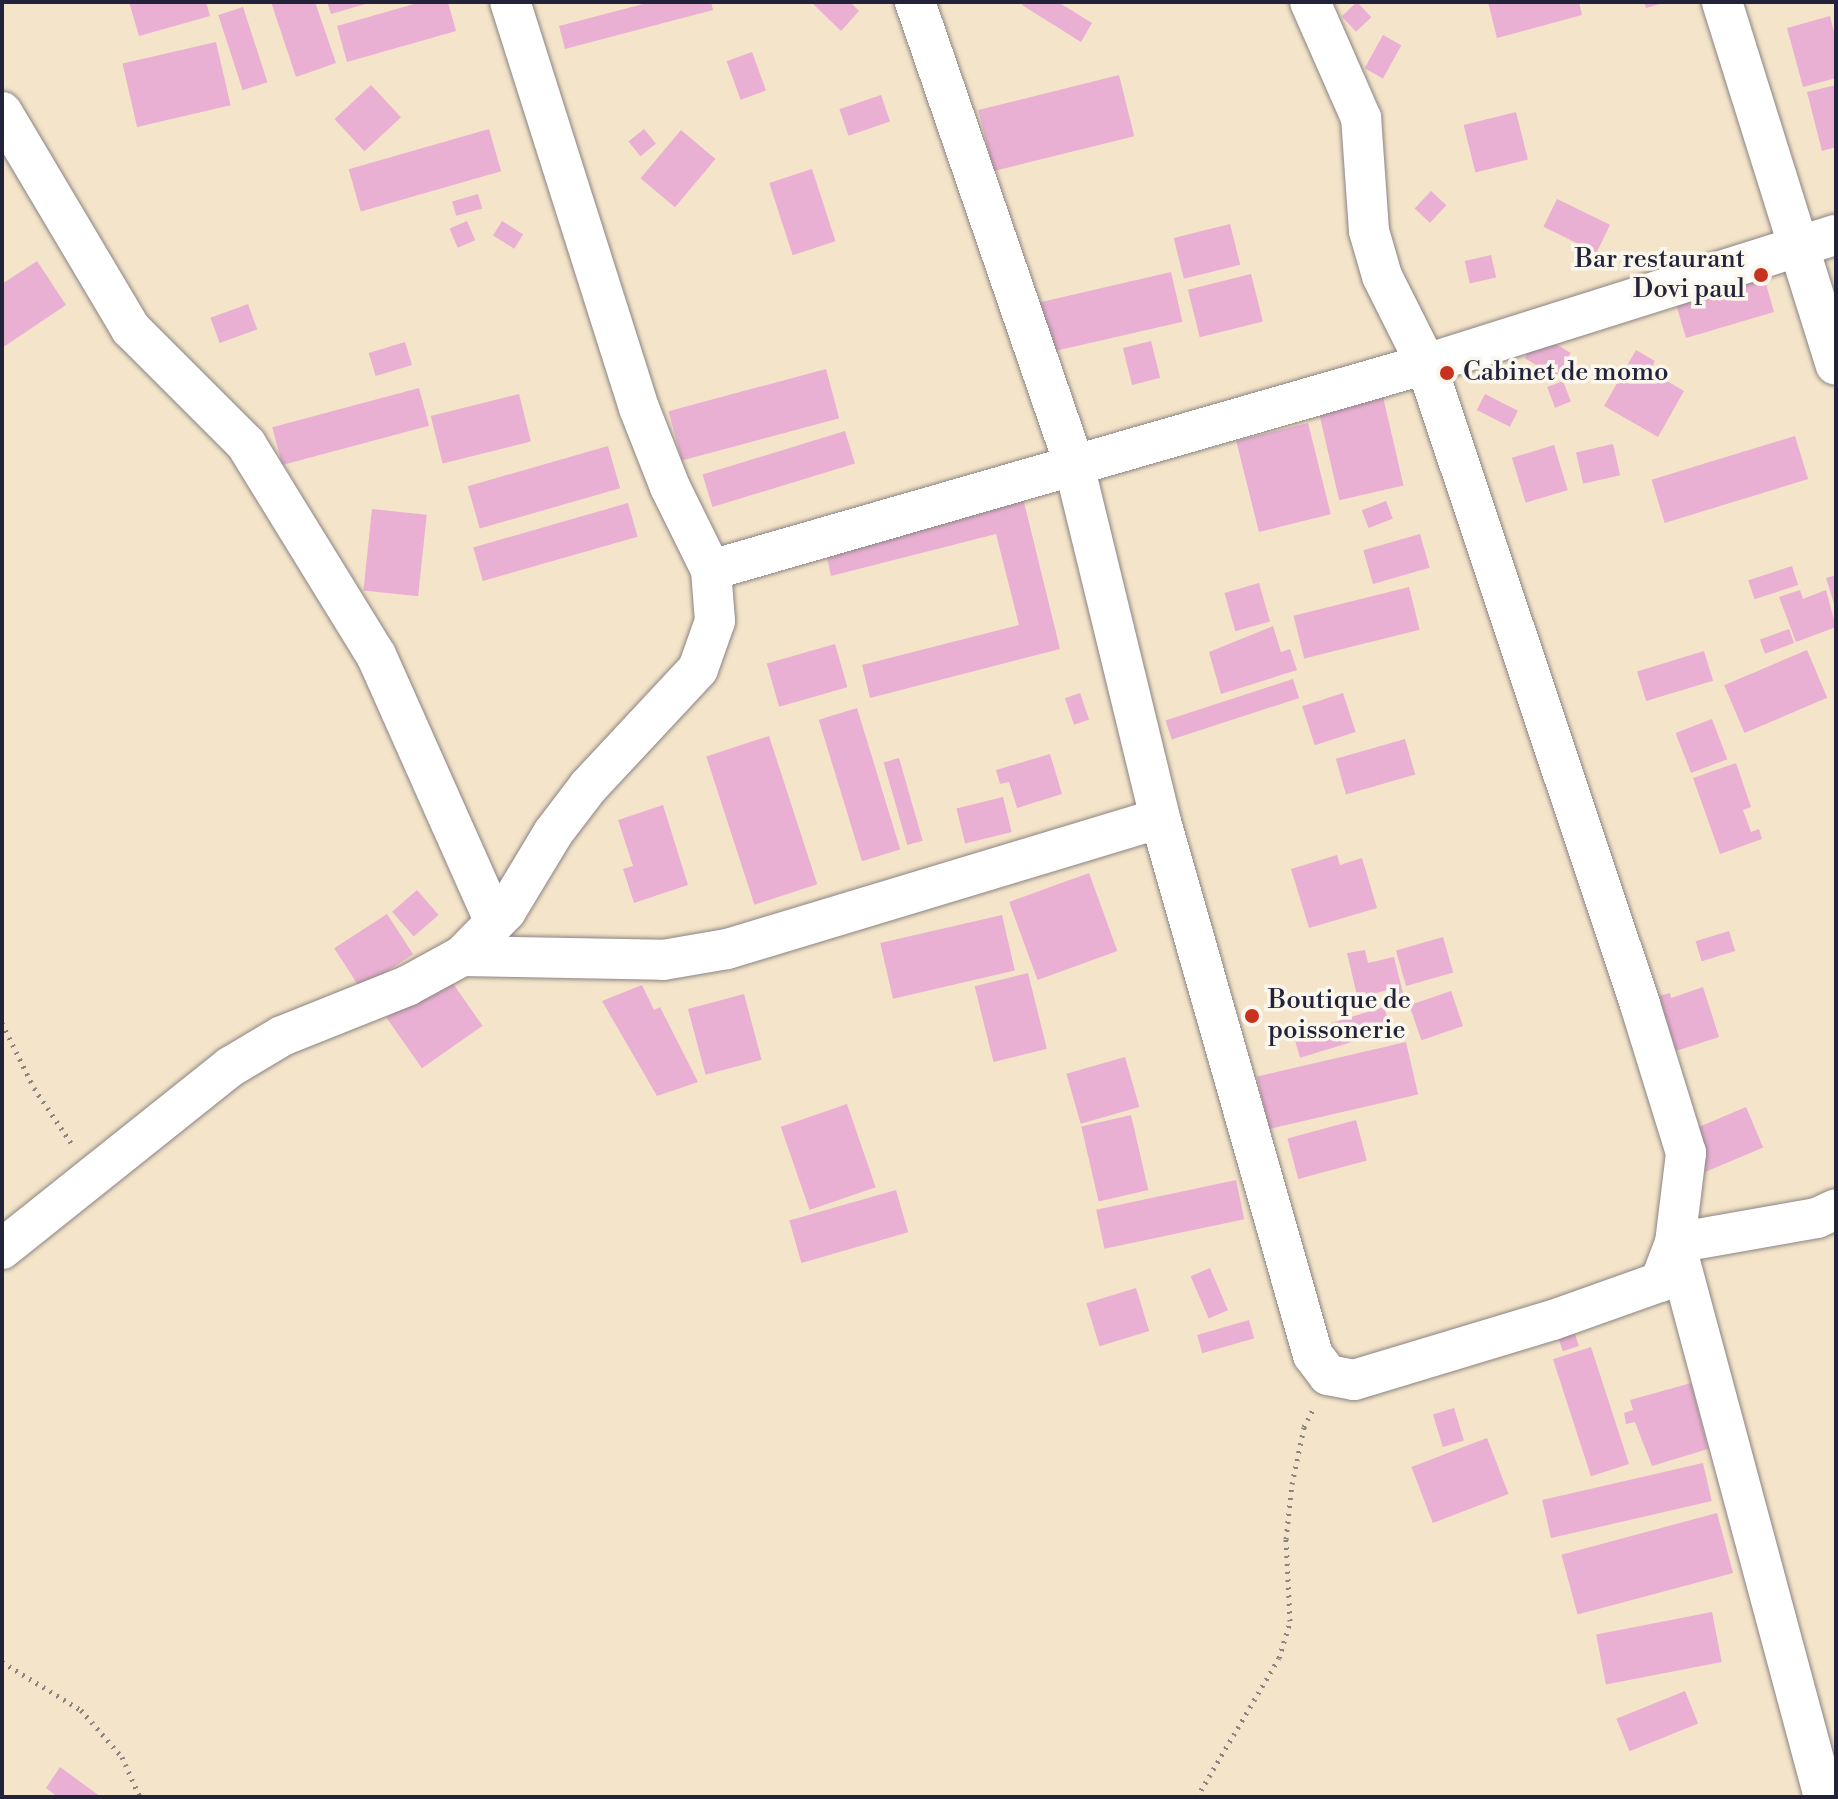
<!DOCTYPE html>
<style>
body{margin:0}
#map{position:relative;width:1838px;height:1799px;overflow:hidden;background:#f4e4c9;font-family:"Libre Bodoni",serif}
div>[style]{position:absolute}
.building>*{inset:0;background:#eab0d3;transform-origin:0 0}
.path>*{height:5px;margin-top:-2.5px;transform-origin:0;background:repeating-linear-gradient(90deg,#8b8382 0 2px,transparent 0 8px)}
.roads{filter:drop-shadow(0 0 2px #8b8382) drop-shadow(0 0 2px #8b8382)}
.street>*{height:40px;margin:-20px;padding:0 20px;transform-origin:20px;border-radius:20px;background:#fff}
.dots>*{width:22px;height:22px;translate:-50% -50%;box-sizing:border-box;border:4px solid #fbf7ec;border-radius:50%}
span{translate:-50% -50%;white-space:nowrap;text-align:center;line-height:1.15;-webkit-text-stroke:7px #fbf7ec;paint-order:stroke}
.poi-label{font-size:26px;color:#22223b}
.right{translate:-100% -50%;text-align:right}
.left{translate:0 -50%;text-align:left}
.frame{position:absolute;inset:0;border:4px solid #22223b;pointer-events:none}
</style>
<div id="map">
<div class="building">
<i style="clip-path:polygon(129px 2px,206px 2px,210px 16px,139px 36px)"></i>
<i style="clip-path:polygon(271px 2px,315px 2px,336px 63px,296px 77px)"></i>
<i style="clip-path:polygon(327px 2px,369px 2px,369px 3px,331px 14px)"></i>
<i style="clip-path:polygon(421px 2px,448px 2px,456px 31px,347px 62px,337px 26px)"></i>
<i style="clip-path:polygon(651px 2px,711px 2px,713px 10px,565px 49px,559px 26px)"></i>
<i style="clip-path:polygon(811px 2px,850px 2px,859px 11px,841px 31px)"></i>
<i style="clip-path:polygon(1023px 2px,1058px 2px,1092px 23px,1081px 42px,1022px 5px)"></i>
<i style="left:1357px;top:2px;width:21px;height:21px;rotate:47deg"></i>
<i style="clip-path:polygon(1488px 2px,1579px 2px,1582px 15px,1497px 38px)"></i>
<i style="clip-path:polygon(1644px 2px,1663px 2px,1663px 3px,1646px 8px)"></i>
<i style="left:243px;top:7px;width:79px;height:26px;rotate:72deg"></i>
<i style="clip-path:polygon(1830px 16px,1836px 40px,1836px 78px,1803px 87px,1787px 28px)"></i>
<i style="left:1383px;top:35px;width:21px;height:38px;rotate:29deg"></i>
<i style="left:216px;top:42px;width:65px;height:96px;rotate:77deg"></i>
<i style="left:752px;top:52px;width:41px;height:27px;rotate:70deg"></i>
<i style="left:1119px;top:75px;width:63px;height:145px;rotate:76deg"></i>
<i style="left:371px;top:85px;width:44px;height:50px;rotate:47deg"></i>
<i style="clip-path:polygon(1836px 85px,1836px 147px,1822px 151px,1807px 92px)"></i>
<i style="left:881px;top:95px;width:28px;height:44px;rotate:71deg"></i>
<i style="left:1516px;top:112px;width:49px;height:54px;rotate:76deg"></i>
<i style="left:489px;top:129px;width:44px;height:146px;rotate:74deg"></i>
<i style="left:644px;top:129px;width:19px;height:20px;rotate:51deg"></i>
<i style="left:681px;top:130px;width:45px;height:63px;rotate:40deg"></i>
<i style="left:812px;top:169px;width:76px;height:45px;rotate:72deg"></i>
<i style="left:1431px;top:191px;width:21px;height:24px;rotate:43deg"></i>
<i style="left:478px;top:194px;width:15px;height:27px;rotate:74deg"></i>
<i style="left:1557px;top:199px;width:59px;height:31px;rotate:26deg"></i>
<i style="left:467px;top:221px;width:21px;height:19px;rotate:67deg"></i>
<i style="left:502px;top:221px;width:25px;height:17px;rotate:32deg"></i>
<i style="left:1230px;top:224px;width:42px;height:58px;rotate:76deg"></i>
<i style="left:1491px;top:255px;width:23px;height:27px;rotate:77deg"></i>
<i style="clip-path:polygon(37px 261px,66px 305px,2px 348px,2px 284px)"></i>
<i style="clip-path:polygon(1760px 263px,1774px 312px,1686px 338px,1675px 301px)"></i>
<i style="left:1171px;top:272px;width:51px;height:143px;rotate:77deg"></i>
<i style="left:1251px;top:274px;width:49px;height:65px;rotate:76deg"></i>
<i style="left:248px;top:304px;width:27px;height:40px;rotate:70deg"></i>
<i style="left:1539px;top:334px;width:37px;height:28px;rotate:31deg"></i>
<i style="left:1151px;top:341px;width:38px;height:29px;rotate:76deg"></i>
<i style="left:405px;top:342px;width:24px;height:38px;rotate:73deg"></i>
<i style="clip-path:polygon(1636px 350px,1655px 361px,1650px 371px,1684px 391px,1658px 437px,1604px 406px)"></i>
<i style="left:826px;top:369px;width:51px;height:163px;rotate:75deg"></i>
<i style="left:1563px;top:381px;width:22px;height:17px;rotate:69deg"></i>
<i style="left:419px;top:388px;width:39px;height:152px;rotate:75deg"></i>
<i style="left:1381px;top:388px;width:100px;height:66px;rotate:77deg"></i>
<i style="left:519px;top:394px;width:49px;height:91px;rotate:76deg"></i>
<i style="left:1485px;top:394px;width:37px;height:18px;rotate:27deg"></i>
<i style="left:1308px;top:423px;width:94px;height:74px;rotate:76deg"></i>
<i style="left:845px;top:431px;width:34px;height:149px;rotate:73deg"></i>
<i style="left:1795px;top:436px;width:45px;height:150px;rotate:73deg"></i>
<i style="left:1613px;top:444px;width:32px;height:38px;rotate:77deg"></i>
<i style="left:1554px;top:445px;width:47px;height:44px;rotate:73deg"></i>
<i style="left:608px;top:446px;width:44px;height:146px;rotate:74deg"></i>
<i style="clip-path:polygon(1023px 498px,1060px 649px,870px 698px,862px 665px,1019px 625px,996px 534px,831px 576px,825px 549px)"></i>
<i style="left:1386px;top:501px;width:19px;height:26px;rotate:69deg"></i>
<i style="left:628px;top:503px;width:35px;height:161px;rotate:74deg"></i>
<i style="left:372px;top:509px;width:55px;height:82px;rotate:6deg"></i>
<i style="left:1420px;top:534px;width:35px;height:59px;rotate:74deg"></i>
<i style="left:1792px;top:566px;width:20px;height:46px;rotate:72deg"></i>
<i style="clip-path:polygon(1836px 575px,1836px 606px,1835px 607px,1826px 578px)"></i>
<i style="left:1259px;top:583px;width:40px;height:36px;rotate:74deg"></i>
<i style="left:1409px;top:587px;width:44px;height:119px;rotate:76deg"></i>
<i style="clip-path:polygon(1800px 590px,1803px 599px,1826px 590px,1836px 627px,1796px 642px,1779px 597px)"></i>
<i style="clip-path:polygon(1273px 626px,1281px 652px,1290px 649px,1297px 670px,1221px 694px,1209px 652px)"></i>
<i style="left:1789px;top:629px;width:15px;height:31px;rotate:70deg"></i>
<i style="left:835px;top:644px;width:45px;height:71px;rotate:74deg"></i>
<i style="left:1807px;top:650px;width:52px;height:90px;rotate:67deg"></i>
<i style="left:1704px;top:651px;width:31px;height:70px;rotate:73deg"></i>
<i style="left:1293px;top:679px;width:20px;height:134px;rotate:72deg"></i>
<i style="left:1080px;top:693px;width:28px;height:16px;rotate:71deg"></i>
<i style="left:1343px;top:693px;width:41px;height:43px;rotate:72deg"></i>
<i style="left:857px;top:708px;width:148px;height:40px;rotate:73deg"></i>
<i style="left:1712px;top:719px;width:43px;height:39px;rotate:69deg"></i>
<i style="left:769px;top:736px;width:156px;height:66px;rotate:72deg"></i>
<i style="left:1405px;top:739px;width:37px;height:72px;rotate:74deg"></i>
<i style="clip-path:polygon(1050px 754px,1062px 794px,1017px 808px,1009px 782px,1000px 784px,996px 770px)"></i>
<i style="left:899px;top:758px;width:86px;height:16px;rotate:74deg"></i>
<i style="clip-path:polygon(1736px 763px,1751px 807px,1743px 810px,1751px 832px,1759px 829px,1762px 839px,1720px 854px,1693px 778px)"></i>
<i style="left:1003px;top:797px;width:36px;height:48px;rotate:76deg"></i>
<i style="clip-path:polygon(663px 805px,688px 885px,634px 903px,623px 869px,633px 866px,618px 820px)"></i>
<i style="clip-path:polygon(1337px 855px,1340px 865px,1362px 858px,1377px 908px,1309px 928px,1291px 869px)"></i>
<i style="left:1089px;top:873px;width:83px;height:85px;rotate:70deg"></i>
<i style="left:417px;top:890px;width:33px;height:33px;rotate:49deg"></i>
<i style="left:387px;top:914px;width:48px;height:63px;rotate:57deg"></i>
<i style="left:1002px;top:915px;width:57px;height:125px;rotate:77deg"></i>
<i style="left:1729px;top:931px;width:21px;height:35px;rotate:73deg"></i>
<i style="left:1443px;top:937px;width:37px;height:49px;rotate:74deg"></i>
<i style="clip-path:polygon(1365px 950px,1368px 963px,1394px 957px,1403px 993px,1394px 995px,1392px 989px,1368px 995px,1369px 1001px,1359px 1004px,1347px 953px)"></i>
<i style="left:1028px;top:973px;width:78px;height:55px;rotate:76deg"></i>
<i style="left:447px;top:975px;width:62px;height:74px;rotate:55deg"></i>
<i style="clip-path:polygon(642px 985px,654px 1010px,660px 1007px,698px 1082px,657px 1096px,602px 1001px)"></i>
<i style="clip-path:polygon(1703px 987px,1719px 1037px,1673px 1052px,1655px 997px,1670px 993px,1671px 998px)"></i>
<i style="left:1451px;top:991px;width:37px;height:44px;rotate:71deg"></i>
<i style="left:744px;top:994px;width:68px;height:58px;rotate:75deg"></i>
<i style="left:1384px;top:1007px;width:24px;height:95px;rotate:73deg"></i>
<i style="left:1406px;top:1042px;width:54px;height:153px;rotate:77deg"></i>
<i style="left:1125px;top:1057px;width:52px;height:61px;rotate:74deg"></i>
<i style="left:847px;top:1104px;width:88px;height:70px;rotate:71deg"></i>
<i style="left:1746px;top:1107px;width:44px;height:63px;rotate:67deg"></i>
<i style="left:1131px;top:1115px;width:77px;height:51px;rotate:77deg"></i>
<i style="left:1356px;top:1120px;width:42px;height:71px;rotate:75deg"></i>
<i style="left:1236px;top:1180px;width:40px;height:143px;rotate:78deg"></i>
<i style="left:896px;top:1190px;width:44px;height:111px;rotate:74deg"></i>
<i style="left:1210px;top:1268px;width:46px;height:21px;rotate:67deg"></i>
<i style="left:1136px;top:1288px;width:45px;height:52px;rotate:73deg"></i>
<i style="left:1249px;top:1320px;width:19px;height:54px;rotate:74deg"></i>
<i style="left:1573px;top:1328px;width:19px;height:17px;rotate:72deg"></i>
<i style="left:1591px;top:1347px;width:123px;height:40px;rotate:72deg"></i>
<i style="clip-path:polygon(1691px 1383px,1708px 1449px,1652px 1466px,1635px 1422px,1626px 1424px,1624px 1413px,1633px 1410px,1630px 1400px)"></i>
<i style="left:1454px;top:1408px;width:34px;height:22px;rotate:73deg"></i>
<i style="left:1487px;top:1438px;width:60px;height:81px;rotate:69deg"></i>
<i style="left:1703px;top:1463px;width:39px;height:165px;rotate:77deg"></i>
<i style="left:1717px;top:1513px;width:62px;height:161px;rotate:75deg"></i>
<i style="left:1712px;top:1612px;width:51px;height:118px;rotate:79deg"></i>
<i style="left:1685px;top:1691px;width:35px;height:74px;rotate:68deg"></i>
<i style="clip-path:polygon(60px 1767px,101px 1797px,58px 1797px,46px 1788px)"></i>
</div>
<div class="path">
<i style="left:2px;top:1023px;width:72px;rotate:63.8deg"></i>
<i style="left:34px;top:1088px;width:71px;rotate:55.9deg"></i>
<i style="left:2px;top:1662px;width:92px;rotate:31.3deg"></i>
<i style="left:81px;top:1710px;width:62px;rotate:48.9deg"></i>
<i style="left:122px;top:1757px;width:44px;rotate:65.8deg"></i>
<i style="left:1197px;top:1797px;width:161px;rotate:-59.5deg"></i>
<i style="left:1279px;top:1658px;width:39px;rotate:-73deg"></i>
<i style="left:1290px;top:1621px;width:82px;rotate:-92.8deg"></i>
<i style="left:1286px;top:1539px;width:55px;rotate:-83.8deg"></i>
<i style="left:1292px;top:1484px;width:58px;rotate:-78.1deg"></i>
<i style="left:1304px;top:1427px;width:20px;rotate:-63deg"></i>
</div>
<div class="roads">
<div class="street">
<i style="left:915px;top:2px;width:490px;rotate:71deg"></i>
<i style="left:1074px;top:465px;width:363px;rotate:76.3deg"></i>
<i style="left:1160px;top:818px;width:558px;rotate:74.1deg"></i>
<i style="left:1313px;top:1355px;width:25px;rotate:53deg"></i>
<i style="left:1328px;top:1375px;width:26px;rotate:11deg"></i>
<i style="left:1354px;top:1380px;width:208px;rotate:-16.8deg"></i>
<i style="left:1553px;top:1320px;width:114px;rotate:-19.6deg"></i>
<i style="left:1660px;top:1282px;width:42px;rotate:-69deg"></i>
<i style="left:1675px;top:1243px;width:91px;rotate:-83deg"></i>
<i style="left:1686px;top:1153px;width:156px;rotate:-107.2deg"></i>
<i style="left:1640px;top:1004px;width:675px;rotate:-108.49deg"></i>
<i style="left:1426px;top:364px;width:98px;rotate:-116.6deg"></i>
<i style="left:1382px;top:276px;width:47px;rotate:-106.1deg"></i>
<i style="left:1369px;top:231px;width:113px;rotate:-94deg"></i>
<i style="left:1361px;top:118px;width:127px;rotate:-113.7deg"></i>
<i style="left:1722px;top:2px;width:380px;rotate:72.6deg"></i>
<i style="left:2px;top:112px;width:252px;rotate:59.3deg"></i>
<i style="left:131px;top:329px;width:163px;rotate:45deg"></i>
<i style="left:246px;top:444px;width:248px;rotate:58.4deg"></i>
<i style="left:376px;top:655px;width:292px;rotate:66deg"></i>
<i style="left:711px;top:570px;width:744px;rotate:-16.07deg"></i>
<i style="left:1426px;top:364px;width:430px;rotate:-17.5deg"></i>
<i style="left:462px;top:956px;width:201px;rotate:1.1deg"></i>
<i style="left:663px;top:960px;width:65px;rotate:-9.8deg"></i>
<i style="left:727px;top:949px;width:452px;rotate:-16.8deg"></i>
<i style="left:2px;top:1249px;width:292px;rotate:-38.6deg"></i>
<i style="left:230px;top:1067px;width:61px;rotate:-30.8deg"></i>
<i style="left:282px;top:1036px;width:135px;rotate:-21.8deg"></i>
<i style="left:407px;top:986px;width:63px;rotate:-28.6deg"></i>
<i style="left:462px;top:956px;width:63px;rotate:-45.6deg"></i>
<i style="left:506px;top:911px;width:91px;rotate:-58.9deg"></i>
<i style="left:553px;top:833px;width:58px;rotate:-52.7deg"></i>
<i style="left:588px;top:787px;width:161px;rotate:-47deg"></i>
<i style="left:698px;top:669px;width:51px;rotate:-70.5deg"></i>
<i style="left:715px;top:621px;width:51px;rotate:-94.5deg"></i>
<i style="left:711px;top:570px;width:93px;rotate:-116.3deg"></i>
<i style="left:670px;top:487px;width:85px;rotate:-111.4deg"></i>
<i style="left:639px;top:408px;width:426px;rotate:-107.6deg"></i>
<i style="left:1824px;top:1797px;width:574px;rotate:-105.05deg"></i>
<i style="left:1675px;top:1243px;width:144px;rotate:-10deg"></i>
<i style="left:1817px;top:1218px;width:21px;rotate:-25deg"></i>
</div>
</div>
<div class="dots">
<i style="left:1761px;top:275px;background:#c8321e"></i>
<i style="left:1447px;top:373px;background:#c8321e"></i>
<i style="left:1252px;top:1016px;background:#c8321e"></i>
</div>
<div class="poi-label">
<span class="right" style="left:1745px;top:275px">Bar restaurant<br>Dovi paul</span>
<span class="left" style="left:1463px;top:373px">Cabinet de momo</span>
<span class="left" style="left:1268px;top:1016px">Boutique de<br>poissonerie</span>
</div>
<div class="frame"></div>
</div>
